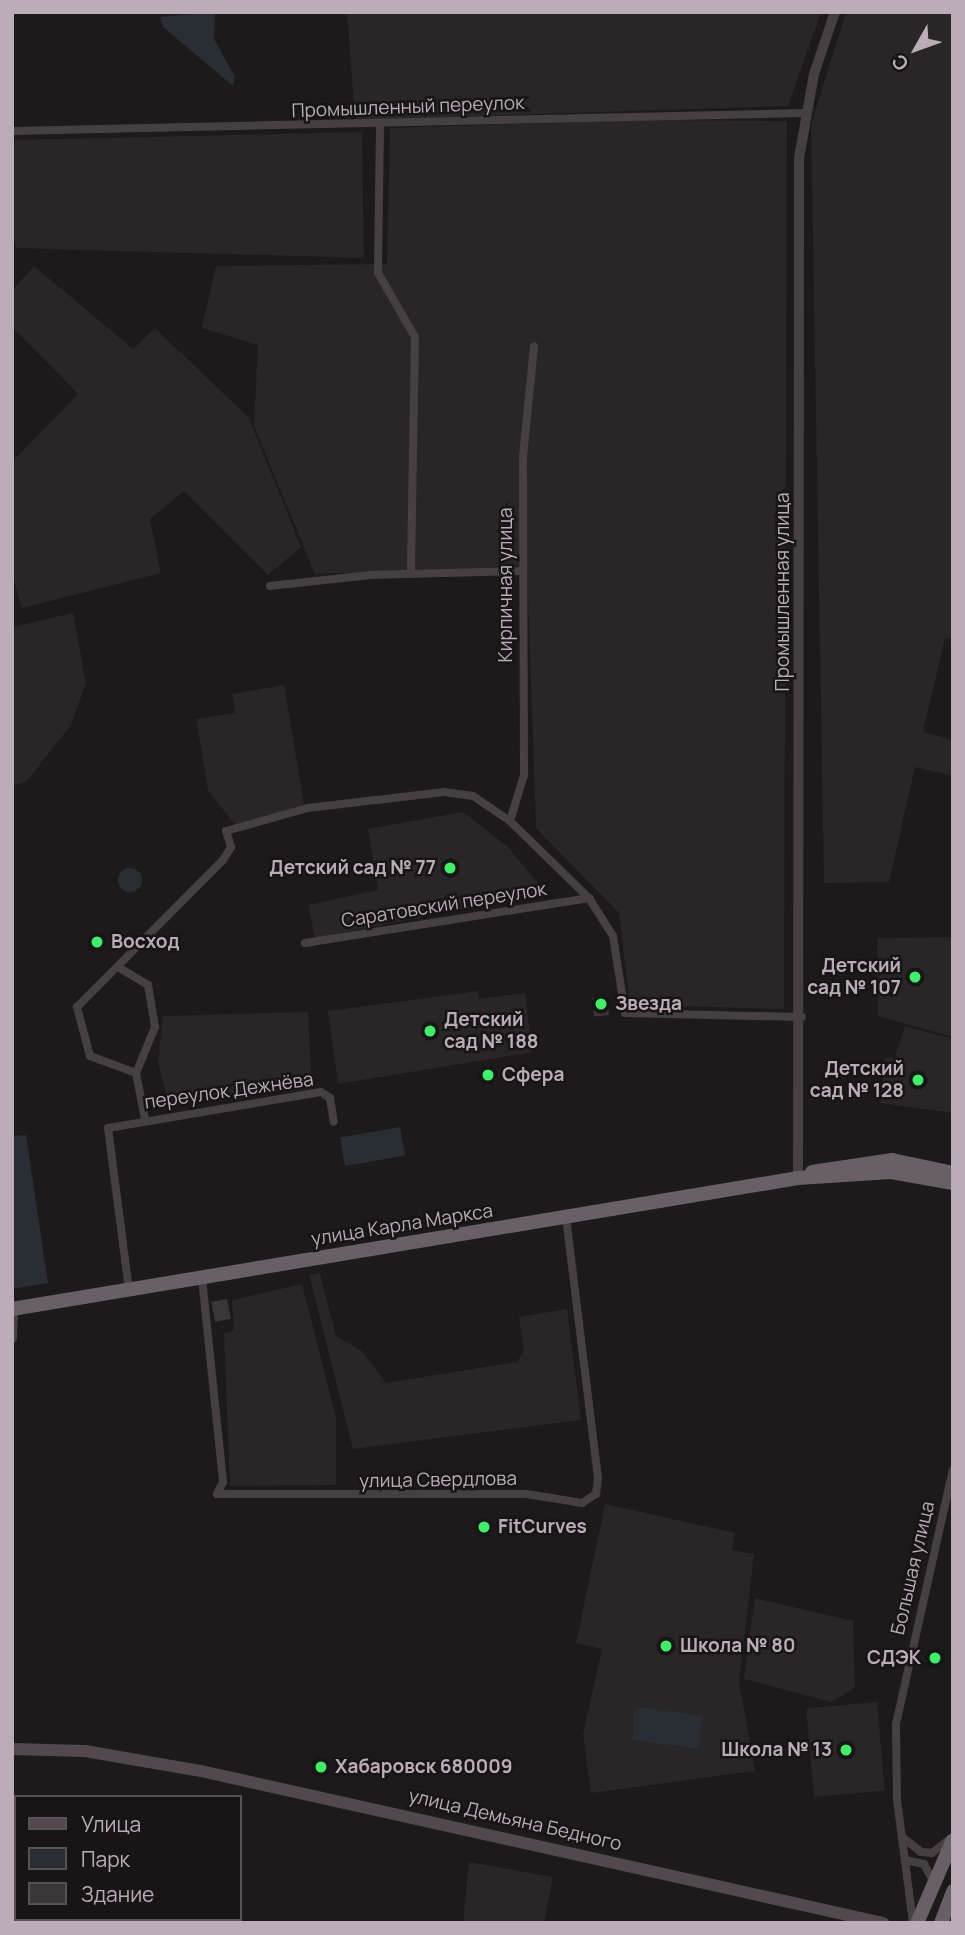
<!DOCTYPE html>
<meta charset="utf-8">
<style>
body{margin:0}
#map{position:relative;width:965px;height:1935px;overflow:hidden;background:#1c1a1b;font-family:Manrope,sans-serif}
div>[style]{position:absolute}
.built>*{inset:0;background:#292627;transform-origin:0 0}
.green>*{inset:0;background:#292d34;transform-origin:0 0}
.round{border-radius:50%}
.building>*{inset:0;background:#3b3739;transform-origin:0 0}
.minor>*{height:8px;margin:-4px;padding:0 4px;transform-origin:4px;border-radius:4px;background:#464043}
.tertiary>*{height:10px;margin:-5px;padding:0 5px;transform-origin:5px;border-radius:5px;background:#464043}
.secondary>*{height:12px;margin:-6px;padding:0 6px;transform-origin:6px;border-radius:6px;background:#51494e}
.trunk>*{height:14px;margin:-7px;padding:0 7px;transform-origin:7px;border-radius:7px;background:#695f66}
.dots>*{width:19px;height:19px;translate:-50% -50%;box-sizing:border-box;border:4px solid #171516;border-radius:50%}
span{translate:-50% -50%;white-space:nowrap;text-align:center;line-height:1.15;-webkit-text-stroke:5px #171516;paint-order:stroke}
.street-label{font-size:19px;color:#bbacb7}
.poi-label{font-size:19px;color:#bbacb7;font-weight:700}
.right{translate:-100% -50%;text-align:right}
.left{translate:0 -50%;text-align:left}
.frame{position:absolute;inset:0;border:14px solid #bbacb7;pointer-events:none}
.legend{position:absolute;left:14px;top:1795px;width:228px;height:126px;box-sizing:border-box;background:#171516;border:2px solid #595156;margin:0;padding:9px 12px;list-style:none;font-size:21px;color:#bbacb7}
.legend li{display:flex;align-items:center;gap:14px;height:35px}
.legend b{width:35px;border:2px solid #595156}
.north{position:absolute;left:881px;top:14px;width:70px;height:70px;-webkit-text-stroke:5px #171516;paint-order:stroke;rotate:230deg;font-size:19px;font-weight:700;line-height:28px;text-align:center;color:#bbacb7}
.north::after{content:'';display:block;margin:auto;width:24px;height:32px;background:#bbacb7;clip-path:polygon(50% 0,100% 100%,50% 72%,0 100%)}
</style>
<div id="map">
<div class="built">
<i style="clip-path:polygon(347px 12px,821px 12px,788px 106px,355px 120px)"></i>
<i style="clip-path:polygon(846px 12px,953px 12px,953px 639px,945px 638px,923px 732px,953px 740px,953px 776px,915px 767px,889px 882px,824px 883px,811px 125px)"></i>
<i style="clip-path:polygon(647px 120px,787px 121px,784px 1009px,630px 1005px,619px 913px,536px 828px,527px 566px,315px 574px,254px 426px,258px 345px,202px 328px,216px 266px,387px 264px,390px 128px)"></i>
<i style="clip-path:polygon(362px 132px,364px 258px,17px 248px,12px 237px,12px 140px)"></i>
<i style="clip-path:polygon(34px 266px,133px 349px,155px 328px,249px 418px,301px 547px,268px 575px,184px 491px,150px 519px,161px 573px,22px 608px,12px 573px,12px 462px,78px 394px,12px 327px,12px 291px)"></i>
<i style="clip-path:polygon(73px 613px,86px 683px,71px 725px,26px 782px,12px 786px,12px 627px)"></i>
<i style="clip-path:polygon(284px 685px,304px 805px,235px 825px,208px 790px,196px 719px,235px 713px,232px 694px)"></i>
<i style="clip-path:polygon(463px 812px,508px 847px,546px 893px,315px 938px,308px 905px,378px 890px,368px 829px)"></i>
<i style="clip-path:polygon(953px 937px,953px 1037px,878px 1016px,877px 938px)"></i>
<i style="clip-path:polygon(478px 991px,479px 999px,525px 993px,532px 1052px,338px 1084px,328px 1011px)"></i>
<i style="clip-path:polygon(308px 1012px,312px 1089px,168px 1103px,158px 1063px,163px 1016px)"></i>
<i style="clip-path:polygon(905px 1026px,953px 1039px,953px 1113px,880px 1103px,885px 1058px,895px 1057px)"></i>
<i style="clip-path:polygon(320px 1273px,336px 1336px,362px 1351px,386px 1383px,517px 1362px,524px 1351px,519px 1317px,567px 1309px,581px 1420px,353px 1449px,309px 1275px)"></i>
<i style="clip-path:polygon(302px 1284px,336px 1417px,336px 1485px,230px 1486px,224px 1334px,234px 1330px,232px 1300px)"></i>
<i style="clip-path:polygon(605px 1504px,735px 1533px,732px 1550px,754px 1554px,739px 1682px,755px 1771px,591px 1793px,583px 1734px,602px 1649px,576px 1643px)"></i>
<i style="clip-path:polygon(755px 1598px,853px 1621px,855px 1688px,831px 1702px,744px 1679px)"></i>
<i style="left:877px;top:1702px;width:89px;height:71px;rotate:85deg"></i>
<i style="clip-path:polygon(469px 1862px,553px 1877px,544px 1923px,463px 1923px)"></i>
</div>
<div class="green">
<i style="clip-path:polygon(215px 12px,214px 39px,235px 77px,233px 86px,163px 27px,160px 17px)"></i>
<i class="round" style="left:118px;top:868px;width:24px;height:24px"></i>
<i style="left:400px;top:1127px;width:29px;height:61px;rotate:80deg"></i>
<i style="clip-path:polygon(26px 1135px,48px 1283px,12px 1289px,12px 1136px)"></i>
<i style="clip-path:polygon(639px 1707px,702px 1716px,699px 1749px,633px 1740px,633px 1712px)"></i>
<i style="clip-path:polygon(26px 1919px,165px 1919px,26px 1923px)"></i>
</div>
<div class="building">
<i style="left:607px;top:996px;width:19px;height:15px;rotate:84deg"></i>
<i style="left:227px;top:1299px;width:20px;height:16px;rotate:79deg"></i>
</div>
<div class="minor">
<i style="left:380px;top:125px;width:148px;rotate:90.8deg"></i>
<i style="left:378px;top:273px;width:74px;rotate:60deg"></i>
<i style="left:415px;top:337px;width:236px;rotate:91deg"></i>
<i style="left:12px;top:131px;width:793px;rotate:-1.3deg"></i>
<i style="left:270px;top:586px;width:101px;rotate:-6.3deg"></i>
<i style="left:370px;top:575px;width:151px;rotate:-1.5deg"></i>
<i style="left:510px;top:821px;width:48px;rotate:-73.1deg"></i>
<i style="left:524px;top:775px;width:318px;rotate:-90.2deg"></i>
<i style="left:523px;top:457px;width:111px;rotate:-84.3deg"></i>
<i style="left:305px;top:943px;width:288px;rotate:-9deg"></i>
<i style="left:118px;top:967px;width:35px;rotate:31deg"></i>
<i style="left:148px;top:985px;width:43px;rotate:80.5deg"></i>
<i style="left:155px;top:1027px;width:50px;rotate:112.4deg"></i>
<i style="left:136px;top:1073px;width:47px;rotate:78.9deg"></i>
<i style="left:136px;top:1073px;width:49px;rotate:-159.7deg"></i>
<i style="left:90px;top:1056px;width:51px;rotate:-104.9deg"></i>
<i style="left:77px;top:1007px;width:207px;rotate:-45.2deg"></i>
<i style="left:223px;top:860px;width:15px;rotate:-58deg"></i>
<i style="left:231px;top:847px;width:17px;rotate:-107deg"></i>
<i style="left:226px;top:831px;width:85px;rotate:-15.7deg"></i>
<i style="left:308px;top:808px;width:137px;rotate:-6.7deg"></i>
<i style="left:444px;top:792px;width:29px;rotate:8deg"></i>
<i style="left:473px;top:796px;width:45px;rotate:34deg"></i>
<i style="left:510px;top:821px;width:110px;rotate:44.3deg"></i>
<i style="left:589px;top:898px;width:45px;rotate:57.7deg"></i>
<i style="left:613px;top:936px;width:78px;rotate:81.1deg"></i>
<i style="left:625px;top:1013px;width:177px;rotate:1.3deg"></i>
<i style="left:202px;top:1278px;width:205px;rotate:84.1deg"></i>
<i style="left:223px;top:1482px;width:13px;rotate:117deg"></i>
<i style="left:217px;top:1494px;width:309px"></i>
<i style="left:526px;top:1494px;width:57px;rotate:9.1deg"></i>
<i style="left:582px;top:1503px;width:17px;rotate:-33deg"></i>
<i style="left:596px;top:1494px;width:16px;rotate:-83deg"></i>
<i style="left:598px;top:1478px;width:263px;rotate:-97deg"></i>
<i style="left:129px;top:1290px;width:163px;rotate:-97.4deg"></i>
<i style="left:108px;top:1128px;width:216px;rotate:-9.6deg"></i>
<i style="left:321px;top:1092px;width:11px;rotate:34deg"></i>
<i style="left:330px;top:1098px;width:24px;rotate:81deg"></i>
<i style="left:902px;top:1837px;width:24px;rotate:38deg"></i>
<i style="left:921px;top:1852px;width:11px;rotate:5deg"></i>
<i style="left:932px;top:1853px;width:21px;rotate:-39deg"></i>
<i style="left:905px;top:1860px;width:19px;rotate:12deg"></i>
<i style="left:924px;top:1864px;width:19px;rotate:62deg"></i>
<i style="left:913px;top:1923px;width:125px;rotate:-97.4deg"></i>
<i style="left:897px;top:1799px;width:75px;rotate:-90.8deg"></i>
<i style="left:896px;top:1724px;width:260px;rotate:-77.4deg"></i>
</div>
<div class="tertiary">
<i style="left:798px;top:1178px;width:1020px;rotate:-89.94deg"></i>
<i style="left:799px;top:158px;width:85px;rotate:-79.9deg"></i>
<i style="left:814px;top:74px;width:65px;rotate:-71.3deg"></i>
<i style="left:12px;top:1338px;width:29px;rotate:-88deg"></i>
</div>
<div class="secondary">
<i style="left:12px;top:1749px;width:73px;rotate:1.6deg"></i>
<i style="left:85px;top:1751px;width:118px;rotate:9.8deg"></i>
<i style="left:201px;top:1771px;width:699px;rotate:12.56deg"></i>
</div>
<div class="trunk">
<i style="left:812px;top:1172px;width:81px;rotate:-8.5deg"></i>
<i style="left:892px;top:1160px;width:62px;rotate:12deg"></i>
<i style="left:12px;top:1309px;width:797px;rotate:-9.46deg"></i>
<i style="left:798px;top:1178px;width:93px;rotate:-3.7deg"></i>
<i style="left:891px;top:1172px;width:63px;rotate:10.1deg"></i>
<i style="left:917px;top:1923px;width:90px;rotate:-66.6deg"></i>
<i style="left:941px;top:1923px;width:34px;rotate:-69deg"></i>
</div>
<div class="dots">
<i style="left:450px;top:868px;background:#3cf165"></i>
<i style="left:97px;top:942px;background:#3cf165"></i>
<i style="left:915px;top:977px;background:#3cf165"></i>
<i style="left:601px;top:1004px;background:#3cf165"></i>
<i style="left:430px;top:1031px;background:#3cf165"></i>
<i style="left:488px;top:1075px;background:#3cf165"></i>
<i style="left:918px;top:1080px;background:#3cf165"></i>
<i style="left:484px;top:1527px;background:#3cf165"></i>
<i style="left:666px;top:1646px;background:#3cf165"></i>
<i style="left:935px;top:1658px;background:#3cf165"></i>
<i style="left:846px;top:1750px;background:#3cf165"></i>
<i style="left:321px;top:1767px;background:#3cf165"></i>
</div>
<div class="street-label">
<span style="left:408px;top:107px;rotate:-2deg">Промышленный переулок</span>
<span style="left:506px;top:585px;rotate:-90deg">Кирпичная улица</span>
<span style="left:783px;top:592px;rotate:-90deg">Промышленная улица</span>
<span style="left:444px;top:905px;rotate:-9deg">Саратовский переулок</span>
<span style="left:229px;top:1091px;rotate:-8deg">переулок Дежнёва</span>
<span style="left:402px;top:1225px;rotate:-9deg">улица Карла Маркса</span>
<span style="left:438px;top:1480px;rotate:-1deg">улица Свердлова</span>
<span style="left:913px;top:1568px;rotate:-77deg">Большая улица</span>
<span style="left:515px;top:1820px;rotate:13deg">улица Демьяна Бедного</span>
</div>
<div class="poi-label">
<span class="right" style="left:436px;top:868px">Детский сад № 77</span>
<span class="left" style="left:111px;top:942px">Восход</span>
<span class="right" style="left:901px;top:977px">Детский<br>сад № 107</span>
<span class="left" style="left:615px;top:1004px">Звезда</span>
<span class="left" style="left:444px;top:1031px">Детский<br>сад № 188</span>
<span class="right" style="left:904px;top:1080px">Детский<br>сад № 128</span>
<span class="left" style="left:502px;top:1075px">Сфера</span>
<span class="left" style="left:498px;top:1527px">FitCurves</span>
<span class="left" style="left:680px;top:1646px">Школа № 80</span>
<span class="right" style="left:921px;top:1658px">СДЭК</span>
<span class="right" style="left:832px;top:1750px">Школа № 13</span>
<span class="left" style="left:335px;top:1767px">Хабаровск 680009</span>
</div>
<div class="frame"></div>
<ul class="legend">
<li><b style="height:9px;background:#51494e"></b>Улица</li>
<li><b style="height:19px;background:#292d34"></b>Парк</li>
<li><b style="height:19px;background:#3b3739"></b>Здание</li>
</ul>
<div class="north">С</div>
</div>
